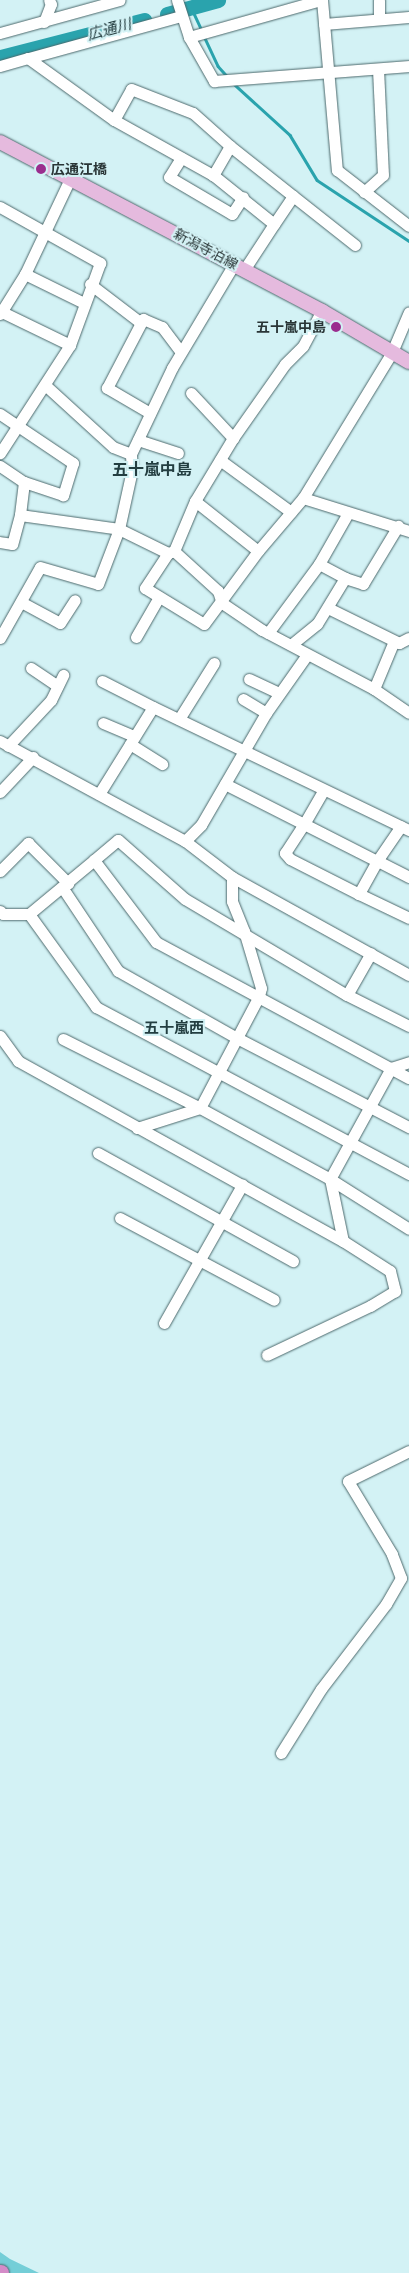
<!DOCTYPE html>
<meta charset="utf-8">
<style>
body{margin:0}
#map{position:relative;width:409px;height:2273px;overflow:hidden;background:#d3f2f5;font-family:"Noto Serif","Noto Sans JP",serif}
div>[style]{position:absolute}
.green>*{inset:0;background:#74ced7}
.stream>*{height:2.5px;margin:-1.25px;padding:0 1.25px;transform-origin:1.25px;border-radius:1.25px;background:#2aa3ad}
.river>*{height:15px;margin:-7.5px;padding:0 7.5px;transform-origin:7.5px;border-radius:7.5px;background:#2aa3ad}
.roads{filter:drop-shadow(0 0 1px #4d696c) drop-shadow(0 0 1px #4d696c)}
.minor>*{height:11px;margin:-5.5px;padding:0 5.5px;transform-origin:5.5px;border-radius:5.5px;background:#fff}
.major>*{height:14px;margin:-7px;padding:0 7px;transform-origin:7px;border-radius:7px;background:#e5bade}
.highway>*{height:16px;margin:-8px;padding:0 8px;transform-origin:8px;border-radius:8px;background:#d48cc8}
.dots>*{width:14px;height:14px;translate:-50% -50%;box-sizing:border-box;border:2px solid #d3f2f5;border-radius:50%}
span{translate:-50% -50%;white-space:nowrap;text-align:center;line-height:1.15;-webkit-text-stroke:4px #d3f2f5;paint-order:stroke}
.poi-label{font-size:14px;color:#293536;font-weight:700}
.left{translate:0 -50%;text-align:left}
.right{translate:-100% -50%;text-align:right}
.street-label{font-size:14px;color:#293536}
.water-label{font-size:15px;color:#223b3e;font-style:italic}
.neighbourhood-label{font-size:15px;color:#233e41;font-weight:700}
.quarter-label{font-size:16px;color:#233e41;font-weight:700}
</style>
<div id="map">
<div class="green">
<i style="clip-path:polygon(0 2252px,10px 2259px,39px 2273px,0 2273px)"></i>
</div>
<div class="stream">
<i style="left:191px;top:7px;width:26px;rotate:65deg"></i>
<i style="left:204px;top:36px;width:33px;rotate:65deg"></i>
<i style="left:218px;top:66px;width:13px;rotate:48deg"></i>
<i style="left:234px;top:84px;width:76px;rotate:42.3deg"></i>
<i style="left:290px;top:135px;width:52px;rotate:59deg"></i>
<i style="left:317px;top:180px;width:110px;rotate:33.5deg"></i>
</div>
<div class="river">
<i style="left:167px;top:14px;width:53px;rotate:-15.4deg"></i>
<i style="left:0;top:57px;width:149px;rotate:-14.4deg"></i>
</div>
<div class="roads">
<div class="minor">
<i style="left:177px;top:0;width:39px;rotate:72deg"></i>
<i style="left:189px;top:37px;width:51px;rotate:60.4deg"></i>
<i style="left:214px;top:81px;width:196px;rotate:-4.4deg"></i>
<i style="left:322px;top:0;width:171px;rotate:85deg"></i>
<i style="left:337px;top:170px;width:91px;rotate:37.9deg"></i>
<i style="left:379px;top:0;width:19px;rotate:90deg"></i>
<i style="left:181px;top:16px;width:159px;rotate:164.6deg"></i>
<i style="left:28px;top:58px;width:106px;rotate:35.8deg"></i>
<i style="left:114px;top:120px;width:113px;rotate:29.1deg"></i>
<i style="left:213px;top:175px;width:78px;rotate:38.8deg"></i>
<i style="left:274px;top:224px;width:55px;rotate:123.1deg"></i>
<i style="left:44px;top:22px;width:19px;rotate:-69deg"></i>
<i style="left:51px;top:4px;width:4px;rotate:-117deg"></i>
<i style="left:324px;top:24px;width:85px;rotate:-4.7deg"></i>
<i style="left:0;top:33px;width:124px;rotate:-15.4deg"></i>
<i style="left:189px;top:37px;width:137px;rotate:-15.7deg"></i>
<i style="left:0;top:66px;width:29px;rotate:-16deg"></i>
<i style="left:114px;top:120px;width:35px;rotate:-61deg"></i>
<i style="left:131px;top:89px;width:66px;rotate:21.2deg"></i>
<i style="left:193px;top:113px;width:50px;rotate:41.7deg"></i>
<i style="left:230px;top:146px;width:34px;rotate:120deg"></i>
<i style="left:230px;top:146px;width:80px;rotate:38.4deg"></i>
<i style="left:293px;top:196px;width:34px;rotate:124deg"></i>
<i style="left:181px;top:158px;width:22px;rotate:122deg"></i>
<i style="left:169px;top:177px;width:73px;rotate:30.4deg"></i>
<i style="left:232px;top:214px;width:20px;rotate:-57deg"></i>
<i style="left:364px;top:192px;width:25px;rotate:-42deg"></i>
<i style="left:383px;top:175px;width:106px;rotate:-92.7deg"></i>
<i style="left:293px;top:196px;width:79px;rotate:38.3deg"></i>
<i style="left:0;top:207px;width:115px;rotate:29.2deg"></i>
<i style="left:100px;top:263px;width:87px;rotate:110.1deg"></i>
<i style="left:70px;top:345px;width:129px;rotate:122.9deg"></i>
<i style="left:25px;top:274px;width:105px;rotate:-64.7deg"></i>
<i style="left:90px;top:284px;width:64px;rotate:37.4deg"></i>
<i style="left:0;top:311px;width:78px;rotate:25.9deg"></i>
<i style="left:0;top:314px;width:47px;rotate:-58deg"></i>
<i style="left:25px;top:274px;width:66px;rotate:26.2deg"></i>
<i style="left:191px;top:393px;width:62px;rotate:47deg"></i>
<i style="left:150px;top:413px;width:50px;rotate:-149.8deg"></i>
<i style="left:107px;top:388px;width:78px;rotate:-62.4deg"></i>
<i style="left:143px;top:319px;width:21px;rotate:23deg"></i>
<i style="left:162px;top:327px;width:31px;rotate:53deg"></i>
<i style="left:0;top:414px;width:88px;rotate:33.9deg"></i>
<i style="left:73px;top:463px;width:34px;rotate:107deg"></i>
<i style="left:63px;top:495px;width:41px;rotate:-161.6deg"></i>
<i style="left:24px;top:482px;width:33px;rotate:97deg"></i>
<i style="left:20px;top:515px;width:30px;rotate:105deg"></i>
<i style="left:12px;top:544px;width:12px;rotate:-171deg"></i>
<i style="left:138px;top:440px;width:42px;rotate:18deg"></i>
<i style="left:131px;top:454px;width:95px;rotate:-64.5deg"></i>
<i style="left:172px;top:368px;width:121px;rotate:-59.2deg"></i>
<i style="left:220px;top:460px;width:88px;rotate:36.2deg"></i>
<i style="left:0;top:466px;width:29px;rotate:34deg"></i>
<i style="left:303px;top:498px;width:111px;rotate:17.3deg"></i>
<i style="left:195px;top:501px;width:80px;rotate:38.4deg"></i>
<i style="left:20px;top:515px;width:100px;rotate:8deg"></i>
<i style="left:119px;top:529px;width:55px;rotate:26.1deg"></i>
<i style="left:168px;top:553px;width:6px;rotate:-18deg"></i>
<i style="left:174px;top:551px;width:59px;rotate:42.3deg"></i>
<i style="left:218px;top:591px;width:13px;rotate:72deg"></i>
<i style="left:222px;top:603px;width:48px;rotate:34deg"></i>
<i style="left:262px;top:630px;width:127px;rotate:27.8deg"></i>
<i style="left:374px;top:689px;width:42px;rotate:34.4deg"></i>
<i style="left:174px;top:551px;width:54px;rotate:-67.2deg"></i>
<i style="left:195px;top:501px;width:74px;rotate:-58.9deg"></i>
<i style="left:233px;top:438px;width:90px;rotate:-54.9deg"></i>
<i style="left:285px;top:364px;width:25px;rotate:-45deg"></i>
<i style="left:303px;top:346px;width:40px;rotate:-62deg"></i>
<i style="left:168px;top:553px;width:42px;rotate:123.3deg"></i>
<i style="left:145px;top:588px;width:69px;rotate:31.4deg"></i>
<i style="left:204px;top:624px;width:91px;rotate:-53.5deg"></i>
<i style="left:258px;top:551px;width:70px;rotate:-49.7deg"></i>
<i style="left:303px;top:498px;width:171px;rotate:-58.6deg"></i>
<i style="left:392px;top:352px;width:43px;rotate:-67deg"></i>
<i style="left:319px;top:564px;width:30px;rotate:28deg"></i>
<i style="left:21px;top:602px;width:44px;rotate:28.3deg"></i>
<i style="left:60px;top:623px;width:27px;rotate:-57deg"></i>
<i style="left:330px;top:609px;width:77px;rotate:26.2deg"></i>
<i style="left:399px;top:643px;width:11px;rotate:-27deg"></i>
<i style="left:268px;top:633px;width:86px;rotate:-53.5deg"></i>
<i style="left:319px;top:564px;width:59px;rotate:-60.4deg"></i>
<i style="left:136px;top:637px;width:46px;rotate:-60.1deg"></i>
<i style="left:0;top:638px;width:81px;rotate:-60.6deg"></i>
<i style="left:40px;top:567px;width:60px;rotate:16.3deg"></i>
<i style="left:98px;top:584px;width:59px;rotate:-69.1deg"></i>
<i style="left:119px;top:529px;width:60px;rotate:-77.6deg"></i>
<i style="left:132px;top:470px;width:16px;rotate:-94deg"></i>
<i style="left:131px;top:454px;width:19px;rotate:-159deg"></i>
<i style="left:113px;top:447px;width:92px;rotate:-137.6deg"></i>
<i style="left:292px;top:644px;width:32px;rotate:-39deg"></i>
<i style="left:317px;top:624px;width:54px;rotate:-58.7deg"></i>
<i style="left:345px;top:578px;width:19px;rotate:18deg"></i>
<i style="left:363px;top:584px;width:68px;rotate:-58.9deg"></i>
<i style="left:31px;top:668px;width:32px;rotate:34deg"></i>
<i style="left:249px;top:679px;width:33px;rotate:25deg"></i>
<i style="left:102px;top:681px;width:57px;rotate:27deg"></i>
<i style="left:374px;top:689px;width:52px;rotate:-67.4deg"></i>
<i style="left:243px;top:699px;width:27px;rotate:31deg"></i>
<i style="left:179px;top:719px;width:66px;rotate:-58deg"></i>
<i style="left:103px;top:723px;width:34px;rotate:23deg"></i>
<i style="left:0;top:741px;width:210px;rotate:28.4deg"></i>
<i style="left:185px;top:841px;width:59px;rotate:37.5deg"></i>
<i style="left:232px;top:877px;width:202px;rotate:29deg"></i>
<i style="left:130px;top:744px;width:38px;rotate:32deg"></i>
<i style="left:8px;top:746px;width:63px;rotate:-46.9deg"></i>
<i style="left:51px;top:700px;width:28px;rotate:-64deg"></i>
<i style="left:225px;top:784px;width:89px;rotate:26.9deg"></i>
<i style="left:304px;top:824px;width:39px;rotate:-60deg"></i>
<i style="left:0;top:792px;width:48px;rotate:-46.7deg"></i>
<i style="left:99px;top:794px;width:102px;rotate:-58.2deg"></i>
<i style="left:153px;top:707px;width:284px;rotate:25.7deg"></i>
<i style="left:185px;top:841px;width:23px;rotate:-45deg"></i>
<i style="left:201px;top:825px;width:129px;rotate:-59.9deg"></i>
<i style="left:266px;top:713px;width:70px;rotate:-54.9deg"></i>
<i style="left:94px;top:860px;width:31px;rotate:-40deg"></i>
<i style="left:118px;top:840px;width:89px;rotate:41.4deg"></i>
<i style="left:185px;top:899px;width:188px;rotate:30.7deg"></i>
<i style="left:347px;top:995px;width:69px;rotate:26.6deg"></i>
<i style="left:0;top:871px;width:40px;rotate:-45deg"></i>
<i style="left:28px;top:843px;width:57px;rotate:45deg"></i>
<i style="left:409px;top:877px;width:36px;rotate:-153deg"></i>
<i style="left:377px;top:861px;width:38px;rotate:119deg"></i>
<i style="left:359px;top:894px;width:55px;rotate:25.6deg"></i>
<i style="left:62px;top:887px;width:101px;rotate:56.3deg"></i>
<i style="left:118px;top:971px;width:137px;rotate:29.4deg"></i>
<i style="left:237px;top:1038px;width:194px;rotate:27.4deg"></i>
<i style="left:359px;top:894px;width:77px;rotate:-153.1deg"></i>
<i style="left:290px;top:859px;width:8px;rotate:-130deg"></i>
<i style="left:285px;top:853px;width:35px;rotate:-57deg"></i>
<i style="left:304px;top:824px;width:82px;rotate:26.9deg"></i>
<i style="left:377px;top:861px;width:42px;rotate:-55.6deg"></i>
<i style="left:0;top:911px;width:4px;rotate:45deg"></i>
<i style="left:3px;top:914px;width:26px"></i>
<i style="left:29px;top:914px;width:85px;rotate:-39.7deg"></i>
<i style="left:94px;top:860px;width:103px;rotate:52.9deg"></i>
<i style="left:156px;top:942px;width:287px;rotate:28.3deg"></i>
<i style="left:29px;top:914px;width:115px;rotate:54.2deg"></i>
<i style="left:96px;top:1007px;width:355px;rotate:28.1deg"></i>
<i style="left:347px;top:995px;width:48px;rotate:-60.3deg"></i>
<i style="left:0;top:1036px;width:31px;rotate:54deg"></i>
<i style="left:18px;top:1061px;width:372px;rotate:29deg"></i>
<i style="left:343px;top:1241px;width:56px;rotate:32.6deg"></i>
<i style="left:390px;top:1271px;width:21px;rotate:76deg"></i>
<i style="left:395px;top:1291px;width:29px;rotate:149deg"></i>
<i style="left:370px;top:1306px;width:114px;rotate:154.6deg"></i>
<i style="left:63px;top:1039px;width:153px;rotate:26.7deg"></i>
<i style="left:200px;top:1108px;width:148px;rotate:28.6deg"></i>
<i style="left:330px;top:1179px;width:93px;rotate:32.3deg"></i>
<i style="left:137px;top:1128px;width:66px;rotate:-17.6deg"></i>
<i style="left:200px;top:1108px;width:127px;rotate:-62.2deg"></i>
<i style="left:259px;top:996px;width:8px;rotate:-76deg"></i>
<i style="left:261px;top:988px;width:59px;rotate:-106.6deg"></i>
<i style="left:244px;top:931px;width:32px;rotate:-112deg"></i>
<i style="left:232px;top:901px;width:24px;rotate:-90deg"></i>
<i style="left:98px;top:1153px;width:223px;rotate:29deg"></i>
<i style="left:120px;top:1218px;width:174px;rotate:28deg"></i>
<i style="left:343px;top:1241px;width:63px;rotate:-101.8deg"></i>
<i style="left:330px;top:1179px;width:127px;rotate:-61.2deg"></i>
<i style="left:391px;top:1068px;width:19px;rotate:-18deg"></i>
<i style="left:164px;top:1323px;width:159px;rotate:-60.5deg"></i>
<i style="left:281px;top:1753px;width:75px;rotate:-58deg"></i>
<i style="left:321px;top:1689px;width:107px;rotate:-52.6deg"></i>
<i style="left:386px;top:1604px;width:30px;rotate:-60deg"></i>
<i style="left:401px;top:1578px;width:26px;rotate:-111deg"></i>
<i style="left:392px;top:1554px;width:85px;rotate:-121.1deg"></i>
<i style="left:348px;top:1481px;width:68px;rotate:-26.2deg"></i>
</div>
<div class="major">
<i style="left:0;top:142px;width:364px;rotate:27.7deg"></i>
<i style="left:322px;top:311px;width:101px;rotate:30.4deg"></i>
</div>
<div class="highway">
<i style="left:0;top:2273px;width:1px"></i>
</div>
</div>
<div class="dots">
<i style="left:41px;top:169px;background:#9a2d8e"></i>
<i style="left:336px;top:327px;background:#9a2d8e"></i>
</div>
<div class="poi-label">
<span class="left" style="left:51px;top:169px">広通江橋</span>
<span class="right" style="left:326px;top:327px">五十嵐中島</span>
</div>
<div class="street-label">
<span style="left:206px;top:249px;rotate:28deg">新潟寺泊線</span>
</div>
<div class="water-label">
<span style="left:109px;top:29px;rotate:-15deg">広通川</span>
</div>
<div class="neighbourhood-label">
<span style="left:174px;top:1028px">五十嵐西</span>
</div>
<div class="quarter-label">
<span style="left:152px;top:469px">五十嵐中島</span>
</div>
</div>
